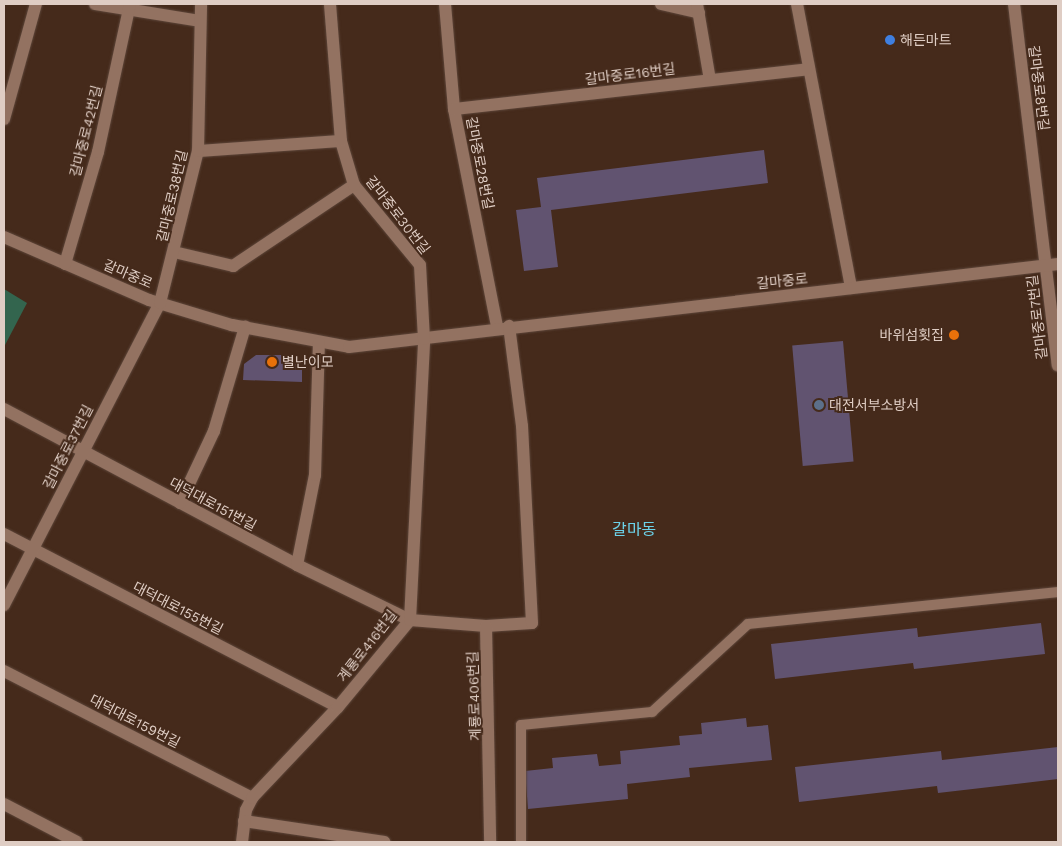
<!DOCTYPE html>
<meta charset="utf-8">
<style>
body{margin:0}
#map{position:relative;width:1062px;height:846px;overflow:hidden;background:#452a1b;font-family:"Work Sans","Noto Sans KR",sans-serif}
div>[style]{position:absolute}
.green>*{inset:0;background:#33654e}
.building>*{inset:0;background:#615370;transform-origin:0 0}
.roads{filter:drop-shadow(0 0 1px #5d463a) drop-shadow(0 0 1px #5d463a)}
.lane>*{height:10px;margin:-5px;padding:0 5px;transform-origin:5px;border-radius:5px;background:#937261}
.street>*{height:12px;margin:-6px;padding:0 6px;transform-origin:6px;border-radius:6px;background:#937261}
.dots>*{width:14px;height:14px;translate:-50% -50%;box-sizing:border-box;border:2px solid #452a1b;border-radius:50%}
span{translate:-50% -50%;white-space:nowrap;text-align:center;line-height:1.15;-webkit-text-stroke:4px #452a1b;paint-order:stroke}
.poi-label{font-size:14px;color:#dfcdc4}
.left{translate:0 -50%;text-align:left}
.right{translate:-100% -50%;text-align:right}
.street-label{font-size:14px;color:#dfcdc4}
.quarter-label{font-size:16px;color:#6cd2e9}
.frame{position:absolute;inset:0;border:5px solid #dfcdc4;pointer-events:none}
</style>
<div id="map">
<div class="green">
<i style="clip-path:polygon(4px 289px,27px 303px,4px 347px)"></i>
</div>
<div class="building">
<i style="clip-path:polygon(764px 150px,768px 183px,551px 210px,558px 267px,524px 271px,516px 210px,541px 207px,537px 178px)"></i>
<i style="left:843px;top:341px;width:121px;height:51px;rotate:85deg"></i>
<i style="clip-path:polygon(256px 355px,292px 355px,302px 368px,302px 382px,243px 380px,244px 364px)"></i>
<i style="clip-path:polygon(1041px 623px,1045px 654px,914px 669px,913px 663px,775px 679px,771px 644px,917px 628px,918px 637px)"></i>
<i style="clip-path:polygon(746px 718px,747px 727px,768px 725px,772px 760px,689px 768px,690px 777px,627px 784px,628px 799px,528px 809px,525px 771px,553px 768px,552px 758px,597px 754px,599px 766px,621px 764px,620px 751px,680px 745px,679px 736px,702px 734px,701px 723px)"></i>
<i style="clip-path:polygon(1058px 747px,1058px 779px,938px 793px,937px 786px,799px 802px,795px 767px,941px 751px,942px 760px)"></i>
</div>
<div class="roads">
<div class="lane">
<i style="left:521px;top:842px;width:117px;rotate:-90deg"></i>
<i style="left:521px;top:725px;width:132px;rotate:-5.7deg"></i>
<i style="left:652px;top:712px;width:130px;rotate:-42.5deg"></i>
<i style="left:748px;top:624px;width:312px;rotate:-5.9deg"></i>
</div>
<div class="street">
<i style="left:95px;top:4px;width:106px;rotate:9.2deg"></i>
<i style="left:445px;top:4px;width:105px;rotate:85.1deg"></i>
<i style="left:454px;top:109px;width:222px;rotate:78.8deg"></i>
<i style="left:661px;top:4px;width:39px;rotate:13deg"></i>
<i style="left:697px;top:4px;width:77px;rotate:80.3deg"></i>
<i style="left:797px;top:4px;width:289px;rotate:79.2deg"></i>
<i style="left:1014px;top:4px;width:364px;rotate:83.1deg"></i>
<i style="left:454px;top:109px;width:357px;rotate:-6.4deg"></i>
<i style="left:4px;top:119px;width:119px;rotate:-74.5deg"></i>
<i style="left:198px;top:151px;width:143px;rotate:-4deg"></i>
<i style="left:4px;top:237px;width:158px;rotate:23.5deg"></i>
<i style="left:149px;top:300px;width:87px;rotate:16.8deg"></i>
<i style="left:232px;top:325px;width:119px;rotate:10.6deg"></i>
<i style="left:349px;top:347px;width:714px;rotate:-6.68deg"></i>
<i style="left:174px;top:252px;width:61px;rotate:13.3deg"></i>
<i style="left:233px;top:266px;width:146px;rotate:-33.8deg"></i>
<i style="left:65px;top:264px;width:117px;rotate:-73.6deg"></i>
<i style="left:98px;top:152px;width:151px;rotate:-77.8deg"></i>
<i style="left:4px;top:409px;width:332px;rotate:28deg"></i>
<i style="left:297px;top:565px;width:126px;rotate:26deg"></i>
<i style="left:410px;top:620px;width:76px;rotate:4.5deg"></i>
<i style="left:486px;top:626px;width:46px;rotate:-3.7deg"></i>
<i style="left:532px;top:623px;width:197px;rotate:-92.9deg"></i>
<i style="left:522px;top:426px;width:101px;rotate:-97.4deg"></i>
<i style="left:180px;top:503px;width:80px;rotate:-64.7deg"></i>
<i style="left:214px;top:431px;width:109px;rotate:-73.4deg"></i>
<i style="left:4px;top:534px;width:376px;rotate:27.4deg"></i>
<i style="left:297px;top:565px;width:92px;rotate:-78.7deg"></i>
<i style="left:315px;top:475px;width:132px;rotate:-88.3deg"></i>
<i style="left:4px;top:605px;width:340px;rotate:-62.7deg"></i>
<i style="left:160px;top:303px;width:157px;rotate:-76deg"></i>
<i style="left:198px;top:151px;width:147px;rotate:-88.8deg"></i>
<i style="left:486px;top:626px;width:216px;rotate:88.9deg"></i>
<i style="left:4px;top:671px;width:279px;rotate:27.1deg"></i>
<i style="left:4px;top:804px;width:82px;rotate:27.5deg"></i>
<i style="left:244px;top:821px;width:142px;rotate:8.5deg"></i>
<i style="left:242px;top:842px;width:32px;rotate:-83deg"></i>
<i style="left:246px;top:810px;width:13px;rotate:-63deg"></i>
<i style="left:252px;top:798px;width:125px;rotate:-46.6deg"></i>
<i style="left:338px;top:707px;width:113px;rotate:-50.4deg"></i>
<i style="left:410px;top:620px;width:281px;rotate:-87.1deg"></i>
<i style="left:424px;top:339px;width:74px;rotate:-93.1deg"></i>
<i style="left:420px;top:265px;width:104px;rotate:-129.5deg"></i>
<i style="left:354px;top:185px;width:46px;rotate:-106.5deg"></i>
<i style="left:341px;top:141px;width:137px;rotate:-94.6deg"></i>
</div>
</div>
<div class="dots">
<i style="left:890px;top:40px;background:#3f7fe0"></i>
<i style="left:954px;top:335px;background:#e8710a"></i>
<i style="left:272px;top:362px;background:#e8710a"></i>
<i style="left:819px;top:405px;background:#5c6f8a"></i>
</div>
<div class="poi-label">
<span class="left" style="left:900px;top:40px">해든마트</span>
<span class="right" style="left:944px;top:335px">바위섬횟집</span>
<span class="left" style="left:282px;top:362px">별난이모</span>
<span class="left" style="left:829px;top:405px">대전서부소방서</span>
</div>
<div class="street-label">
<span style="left:630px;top:74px;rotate:-7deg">갈마중로16번길</span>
<span style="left:1039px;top:88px;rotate:83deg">갈마중로8번길</span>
<span style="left:86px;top:131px;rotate:-76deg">갈마중로42번길</span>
<span style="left:480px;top:163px;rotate:79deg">갈마중로28번길</span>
<span style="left:172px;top:196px;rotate:-77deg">갈마중로38번길</span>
<span style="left:398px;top:215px;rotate:52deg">갈마중로30번길</span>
<span style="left:128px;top:274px;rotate:23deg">갈마중로</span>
<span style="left:782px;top:281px;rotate:-6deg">갈마중로</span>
<span style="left:1037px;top:317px;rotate:-97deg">갈마중로7번길</span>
<span style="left:68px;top:447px;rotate:-63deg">갈마중로37번길</span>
<span style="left:213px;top:504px;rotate:28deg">대덕대로151번길</span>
<span style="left:178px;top:608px;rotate:27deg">대덕대로155번길</span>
<span style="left:367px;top:646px;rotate:-52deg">계룡로416번길</span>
<span style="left:474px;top:696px;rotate:-92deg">계룡로406번길</span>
<span style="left:135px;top:721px;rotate:27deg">대덕대로159번길</span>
</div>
<div class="quarter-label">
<span style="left:634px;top:530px">갈마동</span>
</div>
<div class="frame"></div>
</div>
